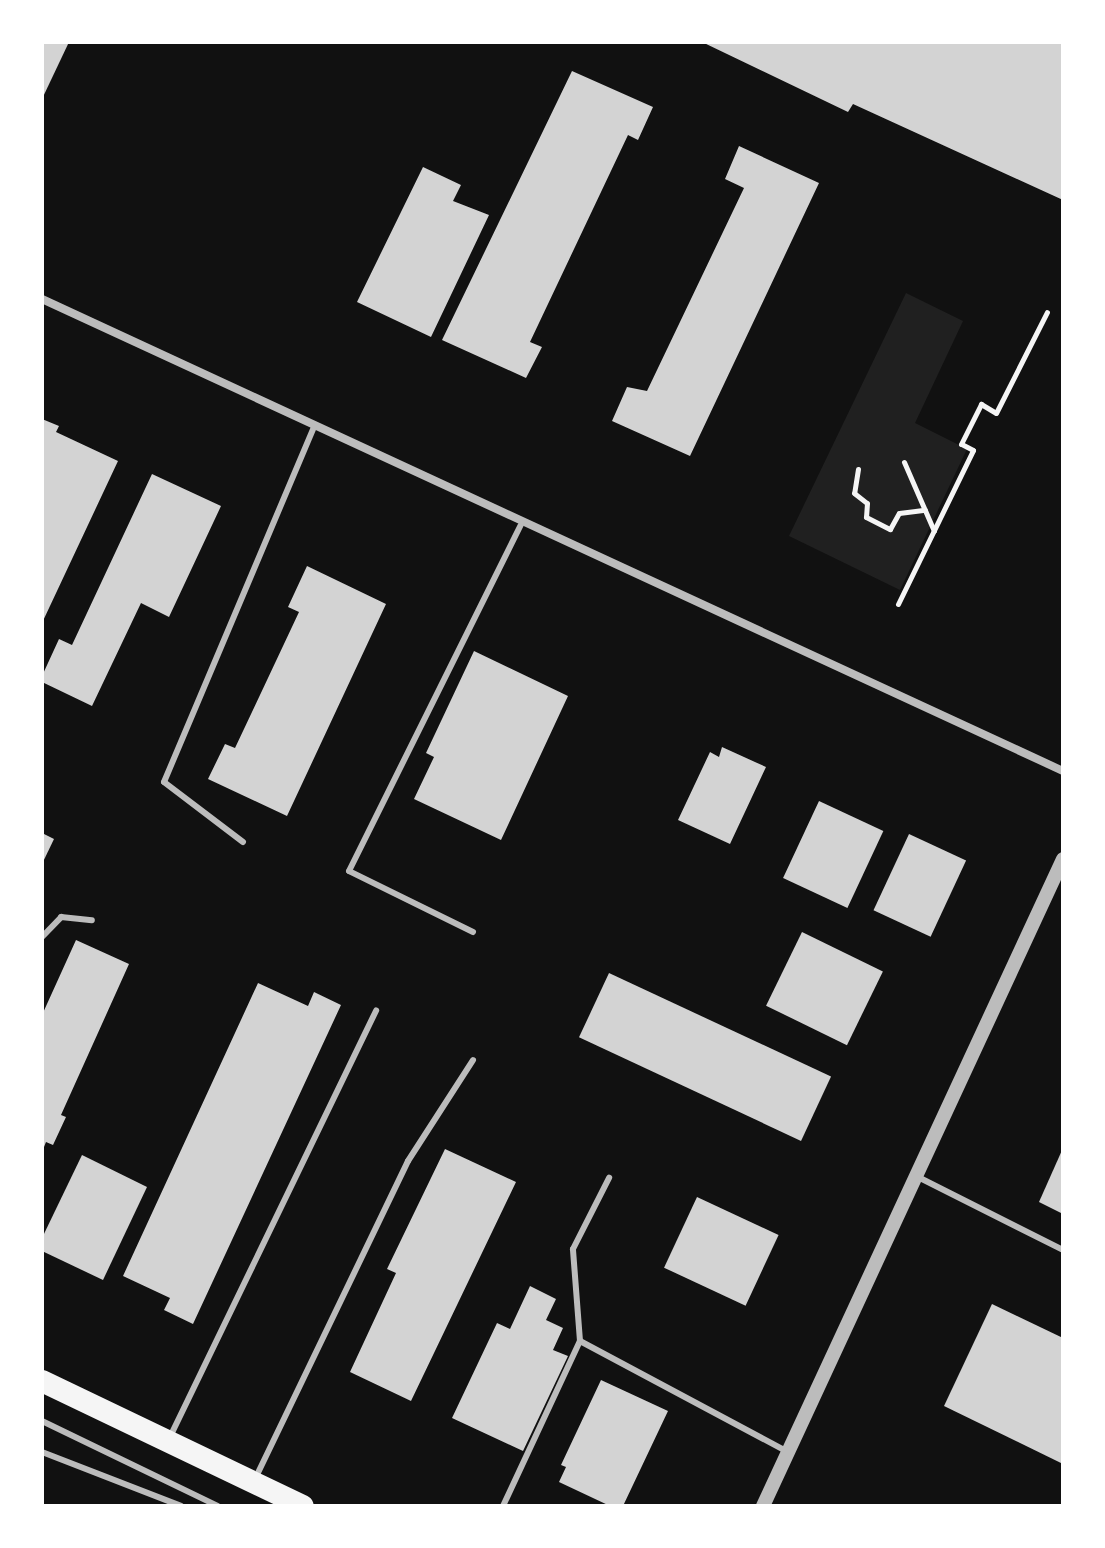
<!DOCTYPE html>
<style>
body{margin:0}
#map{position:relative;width:1105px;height:1548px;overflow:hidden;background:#111;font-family:Overpass,sans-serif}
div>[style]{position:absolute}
.green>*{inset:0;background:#202020}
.building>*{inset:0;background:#d3d3d3;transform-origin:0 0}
.path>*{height:5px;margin:-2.5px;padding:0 2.5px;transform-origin:2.5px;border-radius:2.5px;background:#f5f5f5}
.service>*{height:6px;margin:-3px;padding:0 3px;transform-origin:3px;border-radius:3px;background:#bcbcbc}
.minor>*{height:8px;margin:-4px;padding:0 4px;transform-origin:4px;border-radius:4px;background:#bcbcbc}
.tertiary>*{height:14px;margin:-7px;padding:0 7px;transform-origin:7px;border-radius:7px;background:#bcbcbc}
.trunk>*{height:22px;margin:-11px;padding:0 11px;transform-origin:11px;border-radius:11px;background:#f5f5f5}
span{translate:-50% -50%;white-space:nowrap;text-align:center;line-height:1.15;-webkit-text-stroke:6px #fff;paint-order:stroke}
.frame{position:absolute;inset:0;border:44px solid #fff;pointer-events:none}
</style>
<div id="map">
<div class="green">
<i style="clip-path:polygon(906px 293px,963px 321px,915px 423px,967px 449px,900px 590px,789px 536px)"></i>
</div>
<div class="building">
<i style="clip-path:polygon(42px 42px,69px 42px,42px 99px)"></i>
<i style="clip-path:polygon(702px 42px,1063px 42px,1063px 200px,853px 104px,848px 112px)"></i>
<i style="clip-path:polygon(572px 71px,653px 107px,638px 140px,628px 135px,530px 342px,542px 347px,526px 378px,442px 340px)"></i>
<i style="clip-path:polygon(739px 146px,819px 183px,690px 456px,612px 421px,627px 387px,647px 391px,744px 188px,725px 179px)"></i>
<i style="clip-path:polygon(423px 167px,461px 185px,453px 201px,489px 215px,431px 337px,357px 302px)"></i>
<i style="clip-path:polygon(42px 419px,59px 426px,56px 432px,118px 461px,42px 623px)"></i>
<i style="clip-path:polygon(152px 474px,221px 506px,169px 617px,141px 603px,92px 706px,42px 682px,42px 676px,59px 639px,72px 645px)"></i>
<i style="clip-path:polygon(307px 566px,386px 604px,287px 816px,208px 779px,225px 744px,235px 748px,299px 612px,288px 607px)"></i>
<i style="clip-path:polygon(474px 651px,568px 696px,501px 840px,414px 799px,434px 757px,426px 753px)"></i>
<i style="clip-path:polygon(722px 747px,766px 767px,730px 844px,678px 820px,710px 752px,719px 757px)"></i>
<i style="left:819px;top:801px;width:71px;height:85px;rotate:25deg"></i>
<i style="clip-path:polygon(42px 833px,54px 839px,42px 864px)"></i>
<i style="left:909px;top:834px;width:63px;height:84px;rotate:25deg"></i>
<i style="left:802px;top:932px;width:90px;height:82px;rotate:26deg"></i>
<i style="clip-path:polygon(76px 940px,129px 964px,61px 1115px,66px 1117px,53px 1145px,46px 1142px,42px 1152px,42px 1015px)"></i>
<i style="left:609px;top:973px;width:245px;height:71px;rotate:25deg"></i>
<i style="clip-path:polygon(258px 983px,308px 1006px,314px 992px,341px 1005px,193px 1324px,164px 1310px,170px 1298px,123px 1276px)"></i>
<i style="clip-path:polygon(1063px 1148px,1063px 1214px,1039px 1202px)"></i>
<i style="clip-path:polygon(445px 1149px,516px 1182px,411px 1401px,350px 1372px,396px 1273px,387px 1269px)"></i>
<i style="clip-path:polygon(82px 1155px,147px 1187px,103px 1280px,42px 1251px,42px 1238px)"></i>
<i style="left:697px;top:1197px;width:90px;height:78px;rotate:25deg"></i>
<i style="clip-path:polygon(530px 1286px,556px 1299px,546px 1320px,563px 1328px,553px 1350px,568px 1356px,523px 1451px,452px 1418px,497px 1323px,510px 1329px)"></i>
<i style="clip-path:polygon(992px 1304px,1063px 1338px,1063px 1464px,944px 1406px)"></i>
<i style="clip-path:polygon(601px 1380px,668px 1411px,623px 1506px,610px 1506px,559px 1482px,566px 1467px,561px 1465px)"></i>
</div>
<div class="path">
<i style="left:904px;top:462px;width:75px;rotate:66.5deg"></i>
<i style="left:858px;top:469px;width:24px;rotate:99deg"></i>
<i style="left:854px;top:493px;width:16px;rotate:38deg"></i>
<i style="left:867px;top:503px;width:14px;rotate:94deg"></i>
<i style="left:866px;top:517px;width:27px;rotate:27deg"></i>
<i style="left:890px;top:529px;width:18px;rotate:-61deg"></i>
<i style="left:899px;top:513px;width:26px;rotate:-7deg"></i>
<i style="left:898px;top:604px;width:171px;rotate:-64deg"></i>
<i style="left:973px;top:450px;width:13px;rotate:-153deg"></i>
<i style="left:961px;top:444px;width:45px;rotate:-63.4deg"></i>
<i style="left:981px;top:404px;width:17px;rotate:31deg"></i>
<i style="left:996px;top:413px;width:113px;rotate:-63.2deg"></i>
</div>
<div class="service">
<i style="left:243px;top:842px;width:99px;rotate:-142.8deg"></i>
<i style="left:164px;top:782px;width:385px;rotate:-67.1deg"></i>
<i style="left:473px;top:932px;width:138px;rotate:-153.8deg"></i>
<i style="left:349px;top:871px;width:386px;rotate:-63.6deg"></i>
<i style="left:42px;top:937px;width:28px;rotate:-46deg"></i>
<i style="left:61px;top:917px;width:31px;rotate:6deg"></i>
<i style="left:916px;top:1176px;width:165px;rotate:26.7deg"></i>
<i style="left:580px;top:1341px;width:92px;rotate:-94.4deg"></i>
<i style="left:573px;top:1249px;width:80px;rotate:-63.1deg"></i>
<i style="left:42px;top:1421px;width:195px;rotate:25.8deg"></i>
<i style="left:169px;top:1439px;width:476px;rotate:-64.2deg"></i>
<i style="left:42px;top:1452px;width:149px;rotate:21.2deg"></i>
<i style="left:255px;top:1479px;width:353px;rotate:-64.3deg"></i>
<i style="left:408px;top:1161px;width:120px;rotate:-57.2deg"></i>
<i style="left:503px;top:1506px;width:182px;rotate:-65deg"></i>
<i style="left:580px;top:1341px;width:236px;rotate:28.1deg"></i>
</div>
<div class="minor">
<i style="left:42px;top:299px;width:1125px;rotate:24.81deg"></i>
</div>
<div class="tertiary">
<i style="left:763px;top:1506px;width:713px;rotate:-65.12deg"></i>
</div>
<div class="trunk">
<i style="left:42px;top:1381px;width:289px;rotate:25.6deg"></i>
</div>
<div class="frame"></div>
</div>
